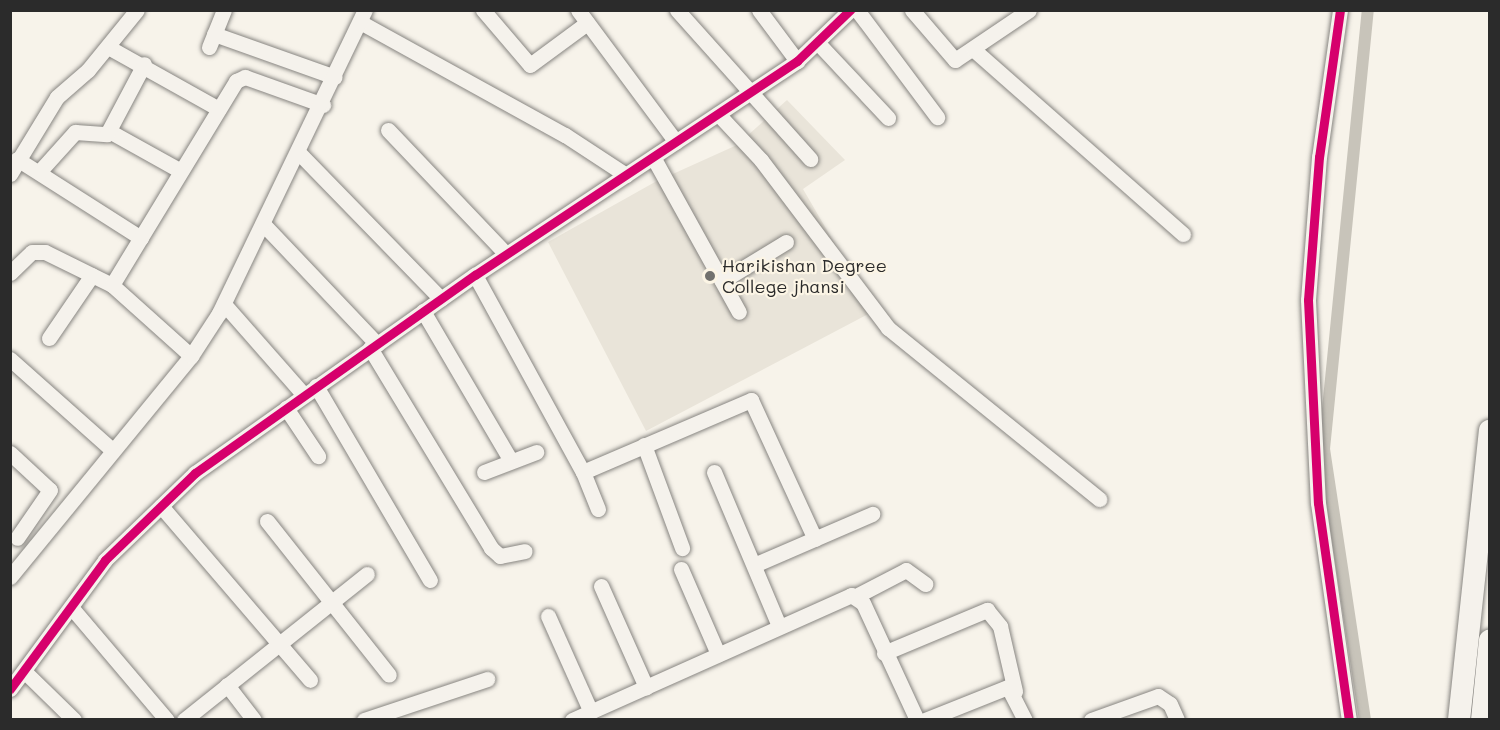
<!DOCTYPE html>
<style>
body{margin:0}
#map{position:relative;width:1500px;height:730px;overflow:hidden;background:#f7f3ea;font-family:Mali,sans-serif}
div>[style]{position:absolute}
.built>*{inset:0;background:#e9e4d9}
.canal>*{height:12px;margin:-6px;padding:0 6px;transform-origin:6px;border-radius:6px;background:#c8c4ba}
.roads{filter:drop-shadow(0 0 2px #878581) drop-shadow(0 0 2px #878581)}
.minor>*{height:15px;margin:-7.5px;padding:0 7.5px;transform-origin:7.5px;border-radius:7.5px;background:#f5f2ec}
.highway>*{height:22px;margin:-11px;padding:0 11px;transform-origin:11px;border-radius:11px;background:#f5f2ec}
.cycleway>*{height:9px;margin:-4.5px;padding:0 4.5px;transform-origin:4.5px;border-radius:4.5px;background:#d6006c}
.dots>*{width:16px;height:16px;translate:-50% -50%;box-sizing:border-box;border:3px solid #fcf5e5;border-radius:50%}
span{translate:-50% -50%;white-space:nowrap;text-align:center;line-height:1.15;-webkit-text-stroke:4.5px #fcf5e5;paint-order:stroke}
.poi-label{font-size:18px;color:#2b2b2b}
.left{translate:0 -50%;text-align:left}
.frame{position:absolute;inset:0;border:12px solid #2b2b2b;pointer-events:none}
</style>
<div id="map">
<div class="built">
<i style="clip-path:polygon(787px 100px,845px 160px,803px 189px,874px 311px,646px 431px,548px 242px,655px 182px,737px 145px)"></i>
</div>
<div class="canal">
<i style="left:1365px;top:720px;width:274px;rotate:-98.6deg"></i>
<i style="left:1324px;top:449px;width:441px;rotate:-84.3deg"></i>
</div>
<div class="roads">
<div class="minor">
<i style="left:483px;top:10px;width:72px;rotate:49.5deg"></i>
<i style="left:530px;top:65px;width:71px;rotate:-36.4deg"></i>
<i style="left:578px;top:10px;width:164px;rotate:53.4deg"></i>
<i style="left:677px;top:10px;width:200px;rotate:48.2deg"></i>
<i style="left:759px;top:10px;width:64px;rotate:53.3deg"></i>
<i style="left:857px;top:10px;width:134px;rotate:53.2deg"></i>
<i style="left:912px;top:10px;width:66px;rotate:49.3deg"></i>
<i style="left:955px;top:60px;width:89px;rotate:-34deg"></i>
<i style="left:1340px;top:10px;width:148px;rotate:98.1deg"></i>
<i style="left:1319px;top:157px;width:143px;rotate:94.4deg"></i>
<i style="left:1308px;top:300px;width:203px;rotate:87.2deg"></i>
<i style="left:1318px;top:503px;width:219px;rotate:81.9deg"></i>
<i style="left:360px;top:22px;width:234px;rotate:28.9deg"></i>
<i style="left:565px;top:135px;width:73px;rotate:33.3deg"></i>
<i style="left:214px;top:34px;width:128px;rotate:19.6deg"></i>
<i style="left:817px;top:42px;width:104px;rotate:46.9deg"></i>
<i style="left:108px;top:47px;width:127px;rotate:29.2deg"></i>
<i style="left:209px;top:47px;width:40px;rotate:-68deg"></i>
<i style="left:973px;top:49px;width:280px;rotate:41.4deg"></i>
<i style="left:718px;top:114px;width:63px;rotate:46.9deg"></i>
<i style="left:761px;top:160px;width:211px;rotate:52.9deg"></i>
<i style="left:888px;top:328px;width:272px;rotate:39deg"></i>
<i style="left:388px;top:130px;width:171px;rotate:46.4deg"></i>
<i style="left:109px;top:131px;width:82px;rotate:29.1deg"></i>
<i style="left:300px;top:154px;width:202px;rotate:45.8deg"></i>
<i style="left:653px;top:157px;width:177px;rotate:61deg"></i>
<i style="left:17px;top:159px;width:147px;rotate:32.5deg"></i>
<i style="left:39px;top:172px;width:54px;rotate:-48deg"></i>
<i style="left:75px;top:132px;width:32px;rotate:4deg"></i>
<i style="left:107px;top:134px;width:79px;rotate:-62.1deg"></i>
<i style="left:10px;top:174px;width:90px;rotate:-58.6deg"></i>
<i style="left:57px;top:97px;width:41px;rotate:-41.1deg"></i>
<i style="left:88px;top:70px;width:77px;rotate:-50.8deg"></i>
<i style="left:265px;top:226px;width:163px;rotate:46.5deg"></i>
<i style="left:10px;top:273px;width:30px;rotate:-44deg"></i>
<i style="left:32px;top:252px;width:13px"></i>
<i style="left:45px;top:252px;width:75px;rotate:26.2deg"></i>
<i style="left:112px;top:285px;width:106px;rotate:41.9deg"></i>
<i style="left:475px;top:275px;width:225px;rotate:61.3deg"></i>
<i style="left:583px;top:472px;width:40px;rotate:68deg"></i>
<i style="left:722px;top:281px;width:75px;rotate:-31.4deg"></i>
<i style="left:112px;top:285px;width:239px;rotate:-58.7deg"></i>
<i style="left:236px;top:81px;width:10px;rotate:-24deg"></i>
<i style="left:245px;top:77px;width:83px;rotate:19.7deg"></i>
<i style="left:224px;top:304px;width:121px;rotate:48.7deg"></i>
<i style="left:423px;top:311px;width:174px;rotate:59.6deg"></i>
<i style="left:49px;top:338px;width:76px;rotate:-55.7deg"></i>
<i style="left:370px;top:348px;width:234px;rotate:58.8deg"></i>
<i style="left:491px;top:548px;width:12px;rotate:42deg"></i>
<i style="left:500px;top:556px;width:25px;rotate:-11deg"></i>
<i style="left:10px;top:359px;width:137px;rotate:41.7deg"></i>
<i style="left:316px;top:386px;width:225px;rotate:59.6deg"></i>
<i style="left:286px;top:408px;width:58px;rotate:56.3deg"></i>
<i style="left:644px;top:445px;width:110px;rotate:69.7deg"></i>
<i style="left:10px;top:453px;width:54px;rotate:42.8deg"></i>
<i style="left:50px;top:490px;width:58px;rotate:124.5deg"></i>
<i style="left:484px;top:472px;width:56px;rotate:-21deg"></i>
<i style="left:583px;top:472px;width:183px;rotate:-23.2deg"></i>
<i style="left:751px;top:400px;width:153px;rotate:65.3deg"></i>
<i style="left:714px;top:472px;width:167px;rotate:67.1deg"></i>
<i style="left:161px;top:506px;width:229px;rotate:49.4deg"></i>
<i style="left:267px;top:521px;width:196px;rotate:51.6deg"></i>
<i style="left:754px;top:565px;width:129px;rotate:-23.4deg"></i>
<i style="left:681px;top:569px;width:93px;rotate:66.5deg"></i>
<i style="left:10px;top:577px;width:286px;rotate:-50.7deg"></i>
<i style="left:191px;top:356px;width:51px;rotate:-56.9deg"></i>
<i style="left:219px;top:313px;width:336px;rotate:-64.3deg"></i>
<i style="left:601px;top:586px;width:111px;rotate:66deg"></i>
<i style="left:858px;top:595px;width:54px;rotate:-27.5deg"></i>
<i style="left:906px;top:570px;width:24px;rotate:36deg"></i>
<i style="left:71px;top:607px;width:148px;rotate:49.7deg"></i>
<i style="left:548px;top:616px;width:105px;rotate:65.9deg"></i>
<i style="left:884px;top:653px;width:112px;rotate:-22.7deg"></i>
<i style="left:987px;top:610px;width:21px;rotate:51deg"></i>
<i style="left:1000px;top:626px;width:67px;rotate:77deg"></i>
<i style="left:24px;top:671px;width:70px;rotate:44.4deg"></i>
<i style="left:227px;top:685px;width:44px;rotate:52.4deg"></i>
<i style="left:10px;top:689px;width:160px;rotate:-53.6deg"></i>
<i style="left:105px;top:560px;width:125px;rotate:-44deg"></i>
<i style="left:195px;top:473px;width:343px;rotate:-35.3deg"></i>
<i style="left:475px;top:275px;width:387px;rotate:-33.6deg"></i>
<i style="left:797px;top:61px;width:74px;rotate:-43.9deg"></i>
<i style="left:184px;top:720px;width:234px;rotate:-38.6deg"></i>
<i style="left:364px;top:720px;width:130px;rotate:-18.4deg"></i>
<i style="left:572px;top:720px;width:306px;rotate:-24.1deg"></i>
<i style="left:851px;top:595px;width:14px;rotate:34deg"></i>
<i style="left:863px;top:603px;width:129px;rotate:65.2deg"></i>
<i style="left:925px;top:720px;width:89px;rotate:-21.7deg"></i>
<i style="left:1008px;top:687px;width:37px;rotate:63deg"></i>
<i style="left:1091px;top:720px;width:71px;rotate:-19.7deg"></i>
<i style="left:1158px;top:696px;width:14px;rotate:34deg"></i>
<i style="left:1170px;top:704px;width:17px;rotate:66deg"></i>
</div>
<div class="highway">
<i style="left:1459px;top:720px;width:291px;rotate:-83.9deg"></i>
<i style="left:1482px;top:720px;width:80px;rotate:-84.3deg"></i>
</div>
</div>
<div class="cycleway">
<i style="left:1340px;top:10px;width:148px;rotate:98.1deg"></i>
<i style="left:1319px;top:157px;width:143px;rotate:94.4deg"></i>
<i style="left:1308px;top:300px;width:203px;rotate:87.2deg"></i>
<i style="left:1318px;top:503px;width:219px;rotate:81.9deg"></i>
<i style="left:10px;top:689px;width:160px;rotate:-53.6deg"></i>
<i style="left:105px;top:560px;width:125px;rotate:-44deg"></i>
<i style="left:195px;top:473px;width:343px;rotate:-35.3deg"></i>
<i style="left:475px;top:275px;width:387px;rotate:-33.6deg"></i>
<i style="left:797px;top:61px;width:74px;rotate:-43.9deg"></i>
</div>
<div class="dots">
<i style="left:710px;top:276px;background:#72716e"></i>
</div>
<div class="poi-label">
<span class="left" style="left:722px;top:276px">Harikishan Degree<br>College jhansi</span>
</div>
<div class="frame"></div>
</div>
